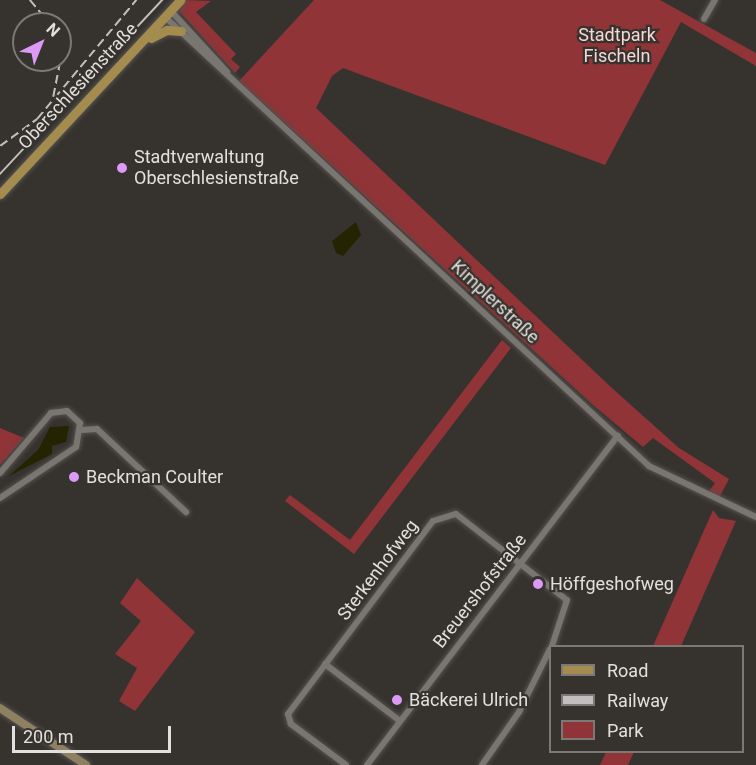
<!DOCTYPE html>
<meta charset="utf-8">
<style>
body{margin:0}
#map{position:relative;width:756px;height:765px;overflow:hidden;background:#36332f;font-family:Roboto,sans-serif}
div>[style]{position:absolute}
.green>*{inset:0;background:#903437}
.water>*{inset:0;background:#242402}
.roads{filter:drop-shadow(0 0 2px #55514f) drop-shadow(0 0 2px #55514f)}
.minor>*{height:6px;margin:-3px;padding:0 3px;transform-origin:3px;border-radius:3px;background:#797571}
.secondary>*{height:8px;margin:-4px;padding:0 4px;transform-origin:4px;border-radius:4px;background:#8e8060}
.primary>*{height:9px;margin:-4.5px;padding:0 4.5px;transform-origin:4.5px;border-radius:4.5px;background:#a48c4f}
.tram>*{height:1.5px;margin:-0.75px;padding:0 0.75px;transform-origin:0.75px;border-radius:0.75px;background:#c2c0be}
.rail>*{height:1.5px;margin-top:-0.75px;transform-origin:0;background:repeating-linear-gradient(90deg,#c2c0be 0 9px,transparent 0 13.5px)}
.dots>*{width:16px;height:16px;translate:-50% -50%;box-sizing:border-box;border:3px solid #36332f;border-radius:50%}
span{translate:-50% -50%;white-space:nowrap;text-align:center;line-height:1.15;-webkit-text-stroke:4.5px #36332f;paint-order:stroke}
.park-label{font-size:18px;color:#f4d7d6}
.street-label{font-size:18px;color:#e2e0de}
.poi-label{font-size:18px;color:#e2e0de}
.left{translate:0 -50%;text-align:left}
.legend{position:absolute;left:549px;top:645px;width:195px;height:108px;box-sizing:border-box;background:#36332f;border:2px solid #7b7875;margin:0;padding:8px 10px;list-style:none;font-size:18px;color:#e2e0de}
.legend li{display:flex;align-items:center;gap:12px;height:30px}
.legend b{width:30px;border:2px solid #7b7875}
.north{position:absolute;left:12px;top:12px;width:60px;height:60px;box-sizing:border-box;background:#36332f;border:2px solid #7b7875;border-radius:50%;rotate:43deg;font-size:16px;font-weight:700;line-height:24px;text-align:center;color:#e2e0de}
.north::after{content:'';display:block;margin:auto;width:21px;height:27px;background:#dc99f5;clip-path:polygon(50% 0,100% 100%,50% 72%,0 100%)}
.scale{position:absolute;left:12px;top:726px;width:159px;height:27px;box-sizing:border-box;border:3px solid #e2e0de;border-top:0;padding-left:8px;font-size:18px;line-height:21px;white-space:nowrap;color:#e2e0de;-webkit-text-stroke:4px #36332f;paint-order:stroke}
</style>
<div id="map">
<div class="green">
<i style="clip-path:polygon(186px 0,211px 1px,196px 12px,236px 54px,231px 59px,240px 67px,235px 73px,179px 11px)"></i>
<i style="clip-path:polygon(314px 0,660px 0,756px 53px,756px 66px,681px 22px,605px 165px,343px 68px,332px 76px,316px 108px,613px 389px,679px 448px,729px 479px,718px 500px,709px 491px,715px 483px,653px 438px,643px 447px,593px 405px,239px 81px)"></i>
<i style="clip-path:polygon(502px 340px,511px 348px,354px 554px,285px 501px,290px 495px,350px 540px)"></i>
<i style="clip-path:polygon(0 428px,24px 438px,0 465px)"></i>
<i style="clip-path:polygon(713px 510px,719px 518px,736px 521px,681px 646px,653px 646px)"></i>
<i style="clip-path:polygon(137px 578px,195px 632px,135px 711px,119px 701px,137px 668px,115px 654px,141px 621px,120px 603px)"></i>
<i style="clip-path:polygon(606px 752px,634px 752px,628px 765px,600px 765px)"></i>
</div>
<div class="water">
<i style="clip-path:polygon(356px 222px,361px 235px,343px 256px,336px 253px,332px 241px)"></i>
<i style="clip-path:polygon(69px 426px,66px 442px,52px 446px,52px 454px,9px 476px,38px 450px,50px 427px)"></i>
</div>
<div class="roads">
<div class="minor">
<i style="left:171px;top:11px;width:83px;rotate:47.4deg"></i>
<i style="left:165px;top:17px;width:660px;rotate:42.85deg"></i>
<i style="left:649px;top:466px;width:119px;rotate:25.5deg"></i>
<i style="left:704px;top:19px;width:22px;rotate:-60deg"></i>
<i style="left:82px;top:430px;width:15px;rotate:-4deg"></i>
<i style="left:97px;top:429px;width:122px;rotate:43deg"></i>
<i style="left:0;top:473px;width:79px;rotate:-49.6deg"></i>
<i style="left:51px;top:413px;width:16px;rotate:-7deg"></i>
<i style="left:67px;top:411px;width:18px;rotate:43deg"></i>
<i style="left:80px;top:423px;width:24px;rotate:99deg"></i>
<i style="left:76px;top:447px;width:92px;rotate:146.1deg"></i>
<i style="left:325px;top:664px;width:94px;rotate:37.2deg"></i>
<i style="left:346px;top:765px;width:69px;rotate:-143.3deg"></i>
<i style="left:291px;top:724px;width:10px;rotate:-107deg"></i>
<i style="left:288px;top:714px;width:241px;rotate:-53.1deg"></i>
<i style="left:433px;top:521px;width:24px;rotate:-17deg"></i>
<i style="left:456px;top:514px;width:140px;rotate:37.8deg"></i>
<i style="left:567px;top:600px;width:48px;rotate:108.1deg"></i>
<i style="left:367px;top:765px;width:414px;rotate:-52.7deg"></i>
<i style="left:482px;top:765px;width:65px;rotate:-55.1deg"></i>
<i style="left:519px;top:712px;width:70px;rotate:-63.8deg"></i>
</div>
<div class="secondary">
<i style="left:0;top:708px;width:103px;rotate:33.5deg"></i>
</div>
<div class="primary">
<i style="left:151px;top:38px;width:18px;rotate:-27deg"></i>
<i style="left:167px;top:30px;width:14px;rotate:4deg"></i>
<i style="left:0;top:194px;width:265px;rotate:-47.1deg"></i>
</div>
</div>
<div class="tram">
<i style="left:0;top:174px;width:238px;rotate:-47deg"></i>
</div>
<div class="rail">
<i style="left:30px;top:0;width:31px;rotate:50deg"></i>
<i style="left:53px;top:97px;width:38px;rotate:-79deg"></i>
<i style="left:0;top:146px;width:46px;rotate:-36.1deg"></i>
<i style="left:37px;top:119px;width:155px;rotate:-50.2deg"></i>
</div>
<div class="dots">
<i style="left:122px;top:168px;background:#dc99f5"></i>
<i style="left:74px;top:477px;background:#dc99f5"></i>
<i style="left:538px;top:584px;background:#dc99f5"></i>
<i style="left:397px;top:700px;background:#dc99f5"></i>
</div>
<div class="park-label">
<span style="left:617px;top:46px">Stadtpark<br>Fischeln</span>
</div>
<div class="street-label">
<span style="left:78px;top:86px;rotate:-47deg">Oberschlesienstraße</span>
<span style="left:495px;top:302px;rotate:43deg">Kimplerstraße</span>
<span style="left:378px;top:570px;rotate:-53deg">Sterkenhofweg</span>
<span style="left:480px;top:591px;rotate:-52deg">Breuershofstraße</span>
</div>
<div class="poi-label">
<span class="left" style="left:134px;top:168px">Stadtverwaltung<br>Oberschlesienstraße</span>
<span class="left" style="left:86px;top:477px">Beckman Coulter</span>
<span class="left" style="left:550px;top:584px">Höffgeshofweg</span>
<span class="left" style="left:409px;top:700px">Bäckerei Ulrich</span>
</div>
<ul class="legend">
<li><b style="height:8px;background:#a48c4f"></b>Road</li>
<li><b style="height:8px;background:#c2c0be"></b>Railway</li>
<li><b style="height:16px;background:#903437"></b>Park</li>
</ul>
<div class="north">N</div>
<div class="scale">200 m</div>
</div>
